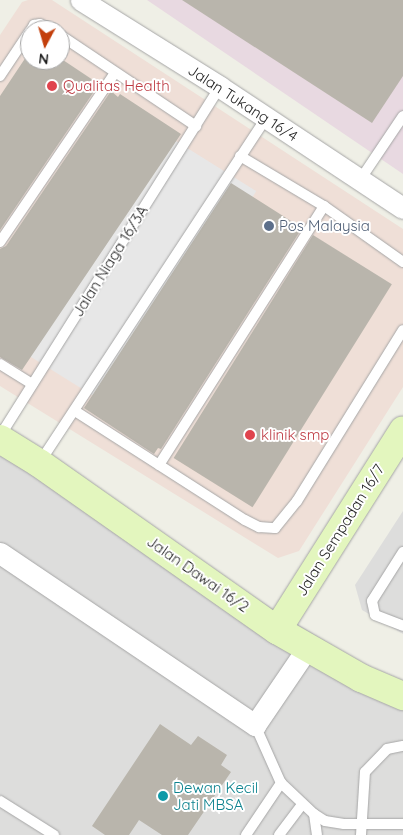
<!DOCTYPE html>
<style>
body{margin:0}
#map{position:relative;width:403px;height:835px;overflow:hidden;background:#efefe6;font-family:Quicksand,sans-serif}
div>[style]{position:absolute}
.residential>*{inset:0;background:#dddddc}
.commercial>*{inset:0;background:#efdfd7}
.industrial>*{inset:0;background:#e8d9e1}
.parking>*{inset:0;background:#e7e7e7;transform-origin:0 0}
.building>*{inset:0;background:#b9b5ac;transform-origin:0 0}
.roads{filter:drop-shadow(0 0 1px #a6a6a6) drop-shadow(0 0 1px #a6a6a6)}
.lane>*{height:10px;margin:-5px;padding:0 5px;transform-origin:5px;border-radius:5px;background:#fff}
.street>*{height:21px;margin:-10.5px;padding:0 10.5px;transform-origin:10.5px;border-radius:10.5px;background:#fff}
.secondary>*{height:28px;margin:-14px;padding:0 14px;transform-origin:14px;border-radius:14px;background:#e3f6be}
.dots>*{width:14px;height:14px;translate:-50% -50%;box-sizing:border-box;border:2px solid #fff;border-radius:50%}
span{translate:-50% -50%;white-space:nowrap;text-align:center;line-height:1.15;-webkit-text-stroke:4px #fff;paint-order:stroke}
.health-label{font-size:15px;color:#be3a42}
.left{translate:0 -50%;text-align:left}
.street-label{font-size:15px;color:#1f1f1f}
.service-label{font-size:15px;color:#4e5e75}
.culture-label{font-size:15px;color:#0d838f}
.north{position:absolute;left:20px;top:20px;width:50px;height:50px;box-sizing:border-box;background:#fff;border:1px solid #a5a5a5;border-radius:50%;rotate:186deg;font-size:14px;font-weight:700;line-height:20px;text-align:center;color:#1f1f1f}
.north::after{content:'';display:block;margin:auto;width:18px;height:22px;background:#c33f0c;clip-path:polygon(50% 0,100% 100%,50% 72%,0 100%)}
</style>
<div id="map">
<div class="residential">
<i style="clip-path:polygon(0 441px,403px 689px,403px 835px,0 835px)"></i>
<i style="clip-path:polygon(403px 511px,403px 634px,362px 610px,355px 585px)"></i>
</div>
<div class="commercial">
<i style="clip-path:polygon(evenodd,28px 0,52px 0,403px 229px,403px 387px,299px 551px,278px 558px,0 386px,0 35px,22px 2px,28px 0,30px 30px,60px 30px,60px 60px,30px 60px,30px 30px)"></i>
</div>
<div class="industrial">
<i style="clip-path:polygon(147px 0,403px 0,403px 174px)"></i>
</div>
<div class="parking">
<i style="left:168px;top:136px;width:104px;height:260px;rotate:32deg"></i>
</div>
<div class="building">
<i style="clip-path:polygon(182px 0,403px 0,403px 76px,372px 123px)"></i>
<i style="clip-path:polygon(30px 51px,30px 60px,60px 60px,60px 58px,99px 84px,0 230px,0 96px)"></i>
<i style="clip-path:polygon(111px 91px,118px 97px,120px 94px,181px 134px,22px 370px,0 357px,0 249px,6px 246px)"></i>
<i style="clip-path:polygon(231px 183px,302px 228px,161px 449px,158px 448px,154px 454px,84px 408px)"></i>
<i style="left:313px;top:235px;width:93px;height:263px;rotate:32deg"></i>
<i style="clip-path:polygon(160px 724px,191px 745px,198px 736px,227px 755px,221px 765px,231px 772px,188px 835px,162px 835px,139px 820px,129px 835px,105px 835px,92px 826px)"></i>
</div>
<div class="roads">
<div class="lane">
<i style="left:31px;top:30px;width:6px;rotate:-59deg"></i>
<i style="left:34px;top:25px;width:6px;rotate:-9deg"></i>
<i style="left:40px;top:24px;width:13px;rotate:27deg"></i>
<i style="left:60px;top:35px;width:164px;rotate:33.8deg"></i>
<i style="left:0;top:76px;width:54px;rotate:-56.3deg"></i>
<i style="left:240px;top:156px;width:98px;rotate:30.8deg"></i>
<i style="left:324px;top:206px;width:97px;rotate:35.3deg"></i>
<i style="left:360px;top:180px;width:77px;rotate:-56.1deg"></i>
<i style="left:0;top:242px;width:204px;rotate:-55.8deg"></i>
<i style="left:0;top:364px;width:38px;rotate:32deg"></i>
<i style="left:75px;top:411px;width:202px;rotate:32.7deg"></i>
<i style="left:245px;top:520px;width:16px;rotate:27deg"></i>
<i style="left:259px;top:527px;width:16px;rotate:4deg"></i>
<i style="left:275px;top:528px;width:35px;rotate:-51deg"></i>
<i style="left:297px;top:501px;width:201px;rotate:-58.2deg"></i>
<i style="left:0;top:436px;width:413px;rotate:-57.8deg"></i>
<i style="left:40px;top:462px;width:412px;rotate:-56.7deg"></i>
<i style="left:159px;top:465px;width:307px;rotate:-57.5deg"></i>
<i style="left:403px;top:552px;width:58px;rotate:122.3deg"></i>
<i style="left:372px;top:601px;width:14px;rotate:78deg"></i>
<i style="left:375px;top:615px;width:30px;rotate:21deg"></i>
<i style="left:255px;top:725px;width:64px;rotate:65.9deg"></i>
<i style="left:281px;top:783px;width:45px;rotate:43.2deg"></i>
<i style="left:314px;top:814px;width:13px;rotate:32deg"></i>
<i style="left:325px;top:821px;width:19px;rotate:9deg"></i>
<i style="left:344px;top:824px;width:59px"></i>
<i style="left:0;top:801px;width:64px;rotate:32.2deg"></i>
<i style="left:314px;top:814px;width:21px;rotate:82deg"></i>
<i style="left:246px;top:835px;width:63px;rotate:-56.1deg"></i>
<i style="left:279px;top:835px;width:38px;rotate:-53deg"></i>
<i style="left:361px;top:835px;width:63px;rotate:-86.4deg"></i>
<i style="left:365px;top:772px;width:32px;rotate:-46deg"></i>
<i style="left:387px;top:749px;width:16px;rotate:-11deg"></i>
</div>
<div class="street">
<i style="left:81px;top:0;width:164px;rotate:32deg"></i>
<i style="left:220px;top:87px;width:219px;rotate:33.5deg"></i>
<i style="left:0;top:553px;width:308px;rotate:34deg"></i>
<i style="left:255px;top:725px;width:94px;rotate:-55.8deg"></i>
</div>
<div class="secondary">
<i style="left:0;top:439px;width:46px;rotate:31.6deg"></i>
<i style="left:39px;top:463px;width:291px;rotate:35.1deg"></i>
<i style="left:277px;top:630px;width:97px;rotate:29.7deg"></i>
<i style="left:361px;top:678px;width:46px;rotate:23.2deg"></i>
<i style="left:277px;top:630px;width:236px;rotate:-57.7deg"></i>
</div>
</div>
<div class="dots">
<i style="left:52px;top:86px;background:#e0444e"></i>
<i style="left:269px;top:226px;background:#5c6f8a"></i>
<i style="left:250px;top:435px;background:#e0444e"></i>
<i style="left:163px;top:796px;background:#0f9aa8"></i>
</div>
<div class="health-label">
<span class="left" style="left:63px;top:86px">Qualitas Health</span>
<span class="left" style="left:261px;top:435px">klinik smp</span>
</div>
<div class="street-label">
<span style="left:243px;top:103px;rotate:33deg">Jalan Tukang 16/4</span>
<span style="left:110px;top:261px;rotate:-58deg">Jalan Niaga 16/3A</span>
<span style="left:340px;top:530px;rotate:-58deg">Jalan Sempadan 16/7</span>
<span style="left:198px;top:574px;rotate:35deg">Jalan Dawai 16/2</span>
</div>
<div class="service-label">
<span class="left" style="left:279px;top:226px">Pos Malaysia</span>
</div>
<div class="culture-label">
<span class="left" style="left:173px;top:796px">Dewan Kecil<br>Jati MBSA</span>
</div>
<div class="north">N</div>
</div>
